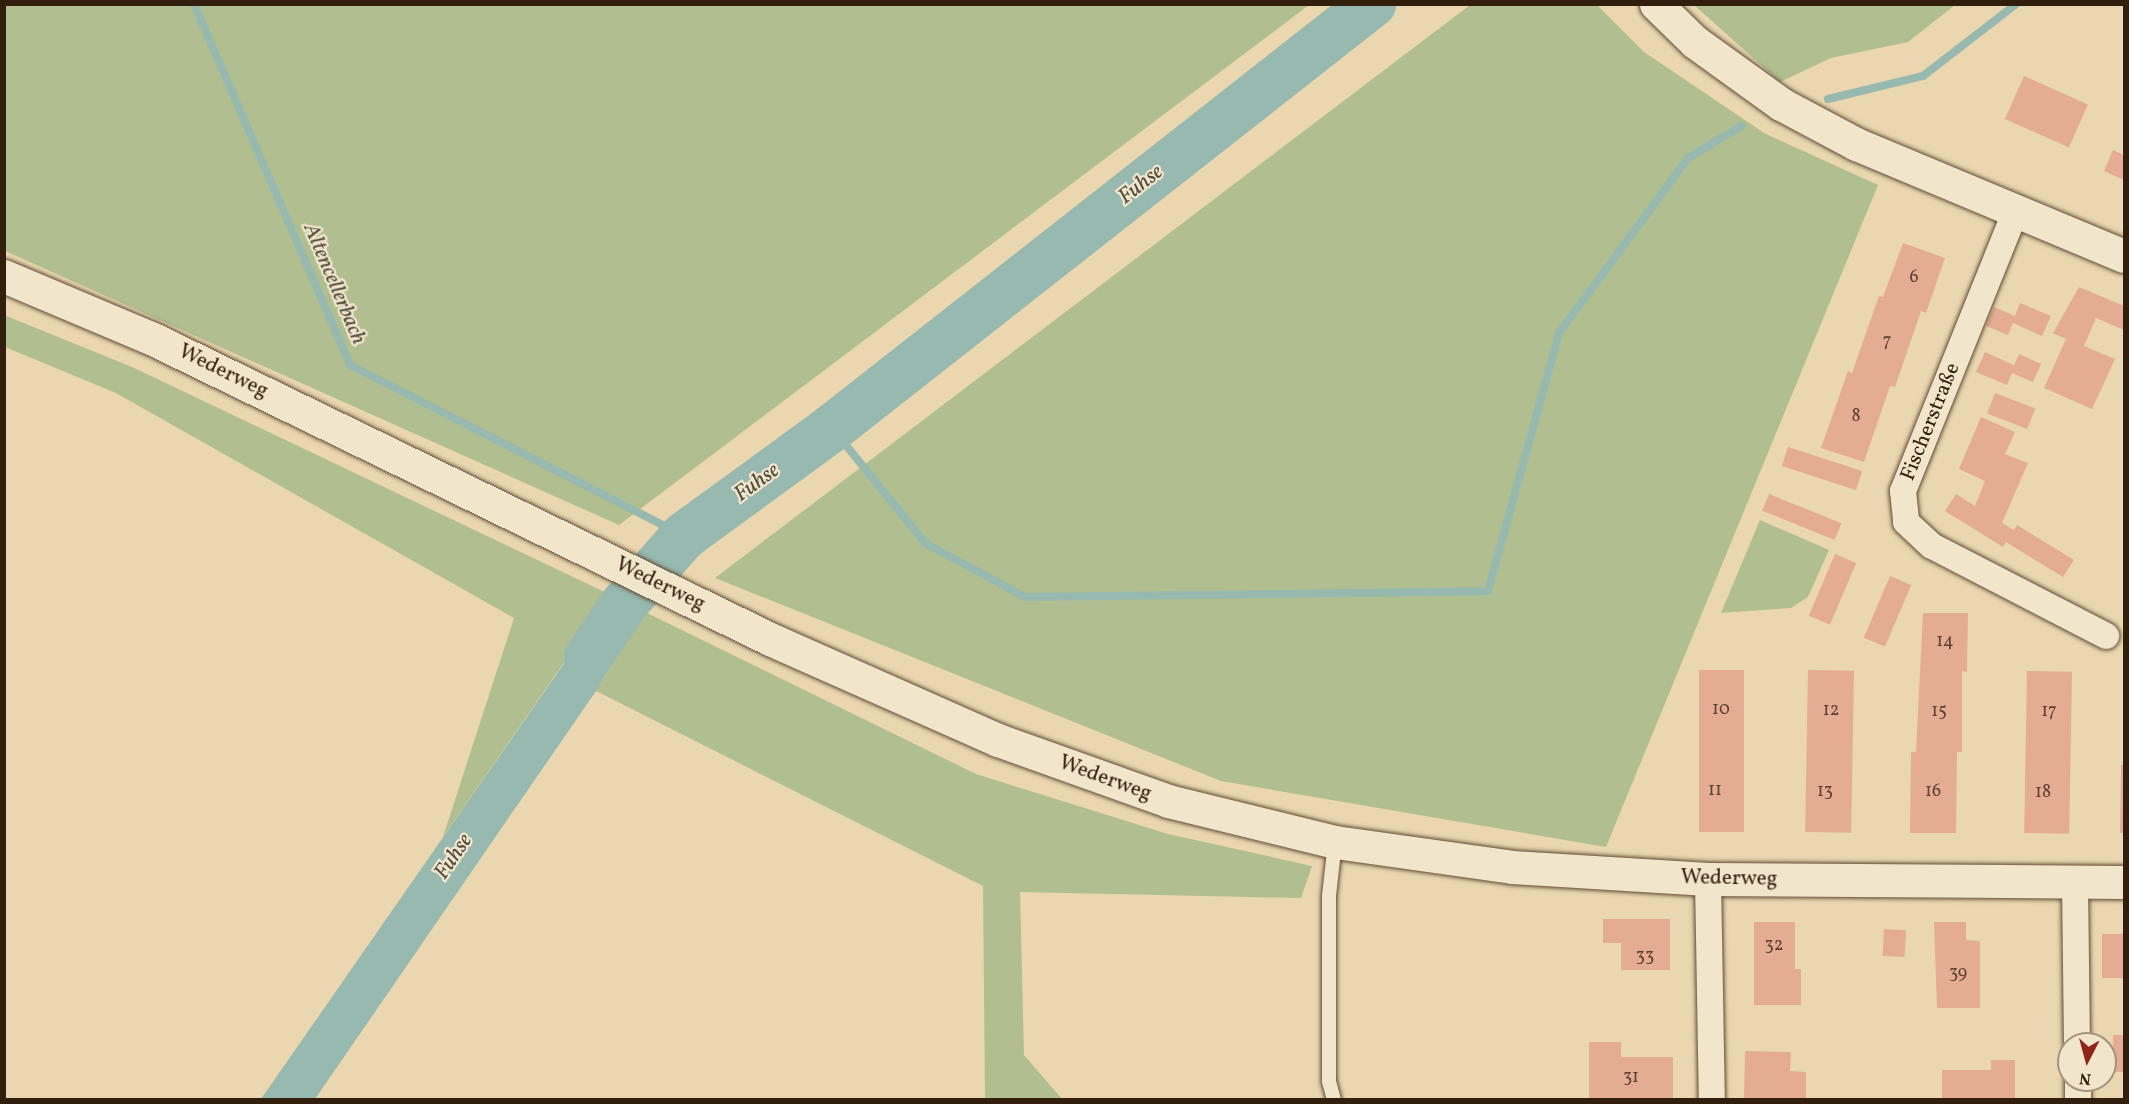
<!DOCTYPE html>
<meta charset="utf-8">
<style>
body{margin:0}
#map{position:relative;width:2129px;height:1104px;overflow:hidden;background:#ead7b0;font-family:Vollkorn,serif}
div>[style]{position:absolute}
.green>*{inset:0;background:#b1bf90}
.water>*{inset:0;background:#98b9af}
.stream>*{height:8px;margin:-4px;padding:0 4px;transform-origin:4px;border-radius:4px;background:#98b9af}
.river>*{height:48px;margin:-24px;padding:0 24px;transform-origin:24px;border-radius:24px;background:#98b9af}
.building>*{inset:0;background:#e4ac92;transform-origin:0 0}
.roads{filter:drop-shadow(0 0 2px #5f4c35) drop-shadow(0 0 2px #5f4c35)}
.service>*{height:14px;margin:-7px;padding:0 7px;transform-origin:7px;border-radius:7px;background:#f1e5cc}
.minor>*{height:26px;margin:-13px;padding:0 13px;transform-origin:13px;border-radius:13px;background:#f1e5cc}
.tertiary>*{height:33px;margin:-16.5px;padding:0 16.5px;transform-origin:16.5px;border-radius:16.5px;background:#f1e5cc}
.secondary>*{height:33px;margin:-16.5px;padding:0 16.5px;transform-origin:16.5px;border-radius:16.5px;background:#f1e5cc}
span{translate:-50% -50%;white-space:nowrap;text-align:center;line-height:1.15;-webkit-text-stroke:4.5px #f1e5cc;paint-order:stroke}
.number-label{font-size:18px;color:#5e422e}
.number-label span{-webkit-text-stroke-width:0}
.street-label{font-size:21px;color:#311e0c}
.water-label{font-size:22px;color:#504c3d;font-style:italic}
.frame{position:absolute;inset:0;border:6px solid #311e0c;pointer-events:none}
.north{position:absolute;left:2057px;top:1032px;width:60px;height:60px;box-sizing:border-box;background:#f1e5cc;border:2px solid #a4957f;border-radius:50%;rotate:186deg;font-size:16px;font-weight:700;line-height:24px;text-align:center;color:#311e0c}
.north::after{content:'';display:block;margin:auto;width:21px;height:27px;background:#8f2418;clip-path:polygon(50% 0,100% 100%,50% 72%,0 100%)}
</style>
<div id="map">
<div class="green">
<i style="clip-path:polygon(5px 4px,1309px 4px,1309px 5px,619px 525px,5px 251px)"></i>
<i style="clip-path:polygon(1470px 5px,1597px 5px,1644px 52px,1764px 133px,1878px 185px,1606px 847px,1221px 781px,715px 578px)"></i>
<i style="clip-path:polygon(1694px 5px,1955px 5px,1908px 42px,1831px 58px,1780px 82px)"></i>
<i style="clip-path:polygon(4px 315px,132px 367px,611px 595px,443px 837px,514px 618px,116px 393px,5px 347px)"></i>
<i style="clip-path:polygon(1760px 520px,1829px 550px,1808px 597px,1791px 608px,1721px 613px)"></i>
<i style="clip-path:polygon(643px 611px,976px 774px,1168px 834px,1312px 866px,1301px 898px,1020px 892px,1024px 1055px,1062px 1099px,985px 1099px,983px 886px,596px 691px)"></i>
</div>
<div class="water">
<i style="clip-path:polygon(611px 596px,643px 611px,596px 691px,315px 1099px,261px 1099px)"></i>
</div>
<div class="stream">
<i style="left:194px;top:4px;width:393px;rotate:66.6deg"></i>
<i style="left:350px;top:365px;width:375px;rotate:27.1deg"></i>
<i style="left:1828px;top:99px;width:98px;rotate:-13.6deg"></i>
<i style="left:1923px;top:76px;width:118px;rotate:-37.7deg"></i>
<i style="left:832px;top:428px;width:148px;rotate:51deg"></i>
<i style="left:925px;top:543px;width:114px;rotate:28.4deg"></i>
<i style="left:1025px;top:597px;width:463px;rotate:-0.7deg"></i>
<i style="left:1488px;top:591px;width:268px;rotate:-74.6deg"></i>
<i style="left:1559px;top:333px;width:217px;rotate:-53.6deg"></i>
<i style="left:1688px;top:158px;width:62px;rotate:-31.1deg"></i>
</div>
<div class="river">
<i style="left:588px;top:657px;width:65px;rotate:-55.6deg"></i>
<i style="left:625px;top:603px;width:89px;rotate:-48.6deg"></i>
<i style="left:684px;top:536px;width:183px;rotate:-36.1deg"></i>
<i style="left:832px;top:428px;width:687px;rotate:-38.14deg"></i>
</div>
<div class="building">
<i style="left:2024px;top:76px;width:70px;height:47px;rotate:24deg"></i>
<i style="clip-path:polygon(2113px 150px,2124px 155px,2124px 180px,2104px 171px)"></i>
<i style="clip-path:polygon(1903px 243px,1945px 258px,1926px 313px,1921px 311px,1895px 387px,1890px 386px,1864px 462px,1821px 448px,1848px 371px,1852px 373px,1879px 296px,1883px 297px)"></i>
<i style="clip-path:polygon(2079px 287px,2124px 306px,2124px 330px,2096px 318px,2084px 346px,2115px 359px,2092px 409px,2044px 388px,2066px 339px,2053px 333px)"></i>
<i style="clip-path:polygon(2020px 303px,2051px 316px,2042px 336px,2013px 323px,2008px 335px,1986px 326px,1994px 307px,2015px 316px)"></i>
<i style="clip-path:polygon(1985px 352px,2014px 365px,2019px 354px,2041px 364px,2033px 382px,2012px 373px,2007px 385px,1976px 372px)"></i>
<i style="left:1995px;top:393px;width:43px;height:22px;rotate:21deg"></i>
<i style="clip-path:polygon(1981px 417px,2015px 432px,2005px 454px,2028px 463px,2002px 523px,2014px 530px,2017px 525px,2074px 560px,2063px 577px,2006px 542px,2003px 547px,1945px 511px,1956px 494px,1975px 506px,1985px 481px,1959px 469px)"></i>
<i style="left:1788px;top:447px;width:78px;height:20px;rotate:18deg"></i>
<i style="left:1769px;top:494px;width:78px;height:18px;rotate:22deg"></i>
<i style="left:1835px;top:554px;width:23px;height:67px;rotate:23deg"></i>
<i style="left:1890px;top:576px;width:23px;height:67px;rotate:23deg"></i>
<i style="clip-path:polygon(1923px 613px,1968px 613px,1967px 672px,1962px 671px,1962px 752px,1957px 752px,1956px 833px,1910px 833px,1911px 752px,1916px 752px)"></i>
<i style="left:1699px;top:670px;width:45px;height:162px"></i>
<i style="left:1808px;top:670px;width:46px;height:162px;rotate:1deg"></i>
<i style="left:2027px;top:671px;width:45px;height:162px;rotate:1deg"></i>
<i style="clip-path:polygon(2121px 765px,2124px 765px,2124px 833px,2120px 833px)"></i>
<i style="clip-path:polygon(1603px 919px,1670px 919px,1670px 970px,1621px 970px,1621px 943px,1603px 943px)"></i>
<i style="clip-path:polygon(1754px 922px,1795px 922px,1795px 969px,1801px 969px,1801px 1005px,1754px 1005px)"></i>
<i style="clip-path:polygon(1934px 922px,1966px 922px,1966px 940px,1980px 941px,1980px 1008px,1937px 1008px)"></i>
<i style="left:1884px;top:929px;width:22px;height:27px;rotate:3deg"></i>
<i style="left:2124px;top:934px;width:44px;height:22px;rotate:90deg"></i>
<i style="left:2113px;top:1035px;width:11px;height:37px"></i>
<i style="clip-path:polygon(1589px 1042px,1621px 1042px,1621px 1057px,1673px 1057px,1673px 1100px,1589px 1100px)"></i>
<i style="clip-path:polygon(1745px 1051px,1791px 1052px,1790px 1071px,1806px 1072px,1806px 1100px,1744px 1100px)"></i>
<i style="clip-path:polygon(1991px 1060px,2015px 1060px,2015px 1100px,1942px 1100px,1942px 1070px,1991px 1070px)"></i>
</div>
<div class="roads">
<div class="service">
<i style="left:1334px;top:1100px;width:20px;rotate:-105deg"></i>
<i style="left:1329px;top:1081px;width:185px;rotate:-90deg"></i>
<i style="left:1329px;top:896px;width:54px;rotate:-83.7deg"></i>
</div>
<div class="minor">
<i style="left:2016px;top:210px;width:303px;rotate:111.9deg"></i>
<i style="left:1903px;top:491px;width:31px;rotate:84deg"></i>
<i style="left:1906px;top:522px;width:35px;rotate:43deg"></i>
<i style="left:1932px;top:546px;width:196px;rotate:27.3deg"></i>
<i style="left:1708px;top:879px;width:221px;rotate:89deg"></i>
<i style="left:2075px;top:882px;width:162px;rotate:89.3deg"></i>
<i style="left:2078px;top:1080px;width:20px;rotate:90deg"></i>
</div>
<div class="tertiary">
<i style="left:1656px;top:4px;width:54px;rotate:44.3deg"></i>
<i style="left:1695px;top:42px;width:106px;rotate:35.8deg"></i>
<i style="left:1781px;top:104px;width:85px;rotate:28.1deg"></i>
<i style="left:1856px;top:144px;width:290px;rotate:22.7deg"></i>
</div>
<div class="secondary">
<i style="left:4px;top:276px;width:160px;rotate:22.9deg"></i>
<i style="left:151px;top:338px;width:688px;rotate:25.93deg"></i>
<i style="left:770px;top:639px;width:249px;rotate:23.9deg"></i>
<i style="left:998px;top:740px;width:181px;rotate:19.7deg"></i>
<i style="left:1168px;top:801px;width:172px;rotate:13.8deg"></i>
<i style="left:1335px;top:842px;width:179px;rotate:8deg"></i>
<i style="left:1512px;top:867px;width:196px;rotate:3.5deg"></i>
<i style="left:1708px;top:879px;width:416px;rotate:0.4deg"></i>
</div>
</div>
<div class="number-label">
<span style="left:1914px;top:278px">6</span>
<span style="left:1887px;top:342px">7</span>
<span style="left:1856px;top:417px">8</span>
<span style="left:1945px;top:642px">14</span>
<span style="left:1721px;top:710px">10</span>
<span style="left:1831px;top:711px">12</span>
<span style="left:1939px;top:712px">15</span>
<span style="left:2049px;top:712px">17</span>
<span style="left:1715px;top:791px">11</span>
<span style="left:1825px;top:792px">13</span>
<span style="left:1933px;top:792px">16</span>
<span style="left:2043px;top:793px">18</span>
<span style="left:1774px;top:946px">32</span>
<span style="left:1645px;top:957px">33</span>
<span style="left:1958px;top:974px">39</span>
<span style="left:1631px;top:1078px">31</span>
</div>
<div class="street-label">
<span style="left:223px;top:372px;rotate:26deg">Wederweg</span>
<span style="left:1931px;top:422px;rotate:-68deg">Fischerstraße</span>
<span style="left:660px;top:585px;rotate:26deg">Wederweg</span>
<span style="left:1105px;top:779px;rotate:20deg">Wederweg</span>
<span style="left:1729px;top:879px;rotate:1deg">Wederweg</span>
</div>
<div class="water-label">
<span style="left:1141px;top:185px;rotate:-38deg">Fuhse</span>
<span style="left:334px;top:284px;rotate:67deg">Altencellerbach</span>
<span style="left:757px;top:483px;rotate:-36deg">Fuhse</span>
<span style="left:454px;top:857px;rotate:-56deg">Fuhse</span>
</div>
<div class="frame"></div>
<div class="north">N</div>
</div>
